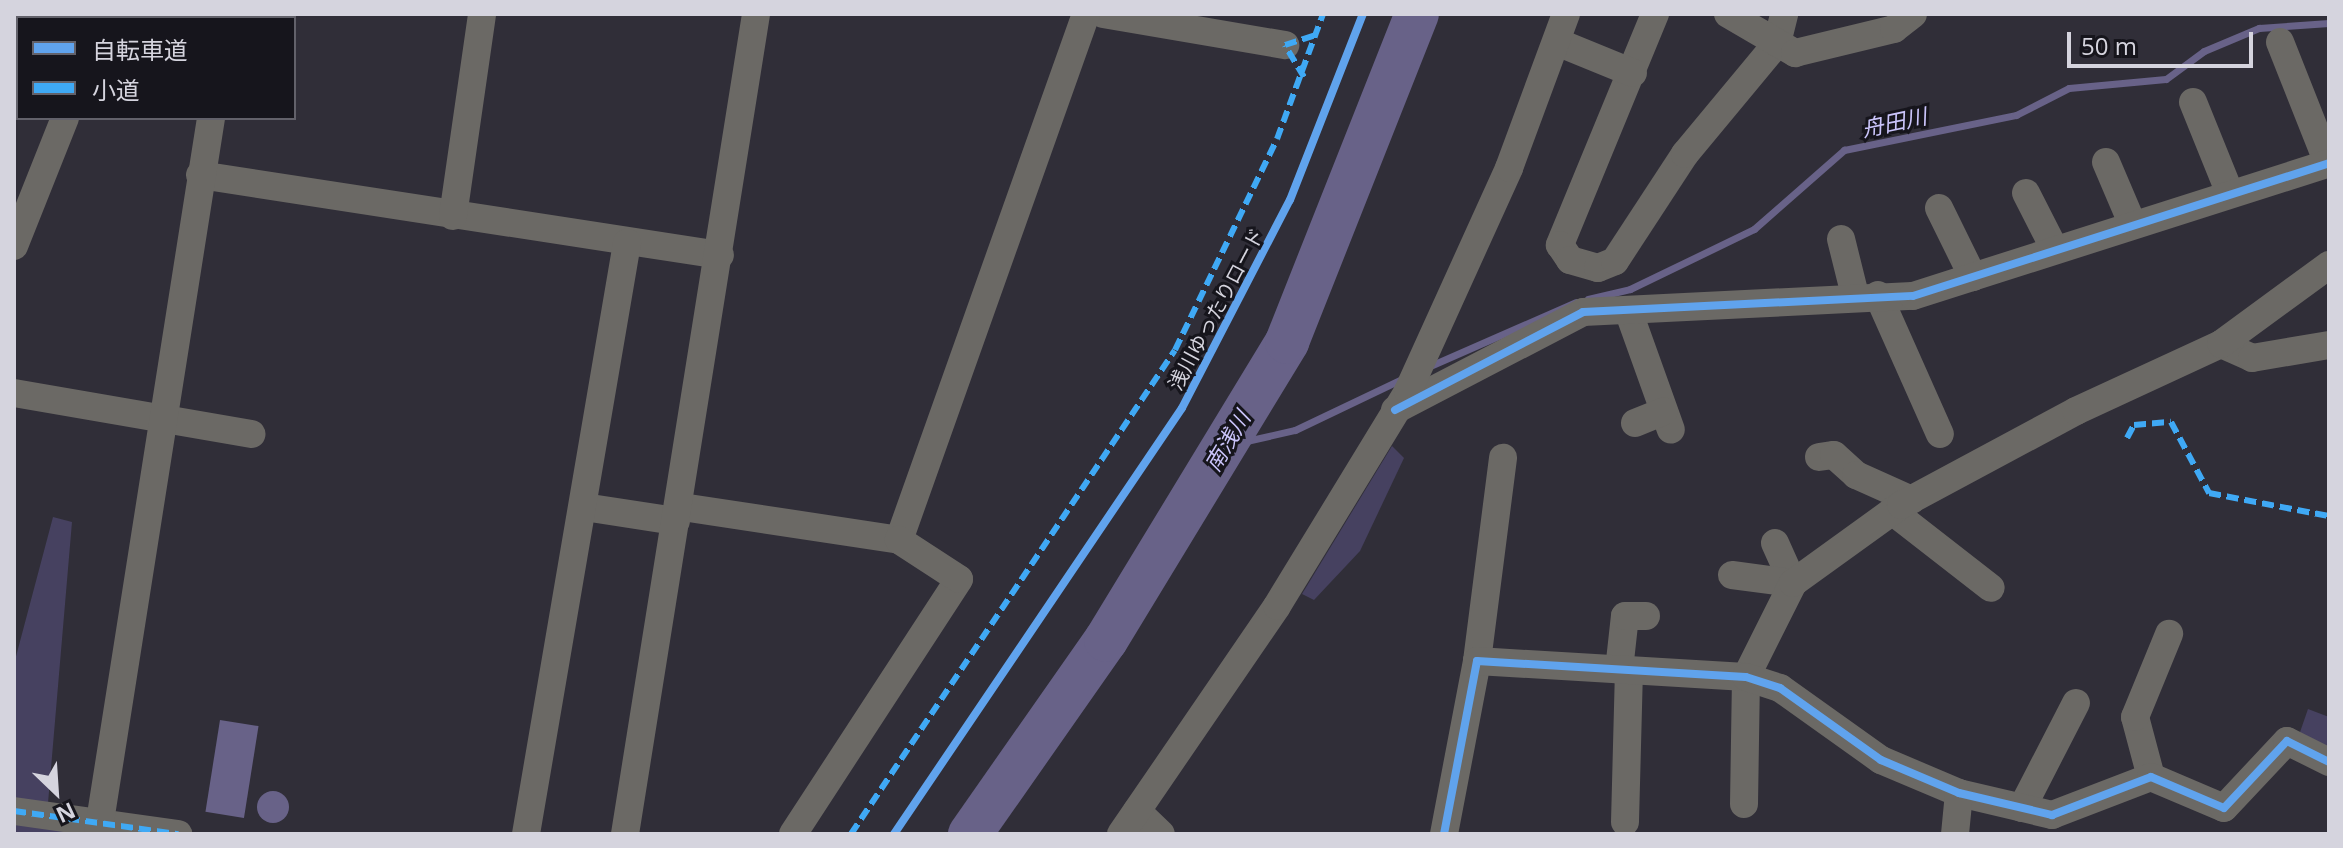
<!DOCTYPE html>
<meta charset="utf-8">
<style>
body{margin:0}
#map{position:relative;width:2343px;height:848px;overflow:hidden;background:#302e38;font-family:"Open Sans","Noto Sans JP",sans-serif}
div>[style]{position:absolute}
.green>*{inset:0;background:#464160}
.water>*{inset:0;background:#686288;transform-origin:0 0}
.round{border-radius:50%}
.stream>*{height:7px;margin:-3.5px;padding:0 3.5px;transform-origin:3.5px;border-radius:3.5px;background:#686288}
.river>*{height:44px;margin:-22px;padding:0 22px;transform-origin:22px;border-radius:22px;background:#686288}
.minor>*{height:28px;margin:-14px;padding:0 14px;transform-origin:14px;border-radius:14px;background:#6b6965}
.quiet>*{height:6px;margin-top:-3px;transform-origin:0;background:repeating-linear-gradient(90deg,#3fa9f5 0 12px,transparent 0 18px)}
.cycleway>*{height:8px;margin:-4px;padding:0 4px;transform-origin:4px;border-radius:4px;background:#60a3ed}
span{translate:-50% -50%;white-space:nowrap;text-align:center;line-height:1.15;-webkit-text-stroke:6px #16151c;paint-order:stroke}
.street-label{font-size:20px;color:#d5d4de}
.water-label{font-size:22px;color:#cac4fa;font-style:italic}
.frame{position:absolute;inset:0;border:16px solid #d5d4de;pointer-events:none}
.legend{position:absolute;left:16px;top:16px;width:280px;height:104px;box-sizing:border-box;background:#16151c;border:2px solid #62616a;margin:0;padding:10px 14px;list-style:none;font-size:24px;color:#d5d4de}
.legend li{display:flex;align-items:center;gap:16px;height:40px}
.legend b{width:40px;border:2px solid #62616a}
.north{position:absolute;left:16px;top:752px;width:80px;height:80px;-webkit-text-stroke:6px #16151c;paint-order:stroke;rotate:155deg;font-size:22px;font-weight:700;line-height:32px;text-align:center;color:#d5d4de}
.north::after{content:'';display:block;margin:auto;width:28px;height:36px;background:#d5d4de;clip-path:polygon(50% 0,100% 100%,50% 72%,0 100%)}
.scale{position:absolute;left:2067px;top:32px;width:186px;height:36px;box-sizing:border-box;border:4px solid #d5d4de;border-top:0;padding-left:10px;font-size:24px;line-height:28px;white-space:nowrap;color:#d5d4de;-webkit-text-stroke:6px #16151c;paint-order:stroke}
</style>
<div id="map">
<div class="green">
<i style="clip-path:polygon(1392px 446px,1404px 458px,1360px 551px,1314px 600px,1302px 594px)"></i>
<i style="clip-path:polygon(53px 517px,72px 522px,47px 815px,85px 834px,14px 834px,14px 664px)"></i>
<i style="clip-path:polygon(2308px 709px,2329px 717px,2329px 748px,2299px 735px)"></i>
</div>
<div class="water">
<i style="left:220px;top:720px;width:39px;height:93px;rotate:9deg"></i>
<i class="round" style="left:257px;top:791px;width:32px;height:32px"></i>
</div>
<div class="stream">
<i style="left:1588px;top:299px;width:43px;rotate:-13.4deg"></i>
<i style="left:1630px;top:289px;width:138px;rotate:-25.8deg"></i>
<i style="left:1754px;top:229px;width:120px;rotate:-41.3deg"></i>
<i style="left:1844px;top:150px;width:176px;rotate:-11.5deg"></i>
<i style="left:2016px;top:115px;width:59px;rotate:-27deg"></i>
<i style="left:2069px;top:88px;width:97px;rotate:-5.3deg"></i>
<i style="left:2166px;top:79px;width:47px;rotate:-36.4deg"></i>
<i style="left:2204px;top:51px;width:60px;rotate:-22.7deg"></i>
<i style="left:2259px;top:28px;width:70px;rotate:-4.1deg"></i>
<i style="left:1430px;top:366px;width:159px;rotate:-23.7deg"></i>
<i style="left:1224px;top:446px;width:73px;rotate:-12.7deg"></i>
<i style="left:1295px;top:430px;width:121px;rotate:-25.5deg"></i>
</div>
<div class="river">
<i style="left:970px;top:834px;width:237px;rotate:-55deg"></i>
<i style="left:1106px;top:640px;width:349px;rotate:-58.7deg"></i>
<i style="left:1287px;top:342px;width:353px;rotate:-68.4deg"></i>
</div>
<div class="minor">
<i style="left:1103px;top:14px;width:185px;rotate:9.7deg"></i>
<i style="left:1655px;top:14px;width:250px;rotate:112.4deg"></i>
<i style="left:1560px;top:245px;width:18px;rotate:56deg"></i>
<i style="left:1570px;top:260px;width:29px;rotate:16deg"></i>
<i style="left:1598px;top:268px;width:18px;rotate:-22deg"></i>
<i style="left:1615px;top:261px;width:128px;rotate:-56.8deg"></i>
<i style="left:1685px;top:154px;width:144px;rotate:-50.3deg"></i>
<i style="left:1777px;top:43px;width:30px;rotate:-76deg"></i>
<i style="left:1728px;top:14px;width:78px;rotate:30.2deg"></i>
<i style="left:1795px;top:53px;width:102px;rotate:-13.6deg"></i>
<i style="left:1894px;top:29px;width:24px;rotate:-38deg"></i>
<i style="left:104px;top:18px;width:4px;rotate:-63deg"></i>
<i style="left:229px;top:18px;width:4px;rotate:-76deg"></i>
<i style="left:1557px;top:42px;width:82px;rotate:22.2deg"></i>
<i style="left:2280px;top:42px;width:130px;rotate:68.4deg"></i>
<i style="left:2193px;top:102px;width:96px;rotate:68deg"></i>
<i style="left:2106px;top:162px;width:66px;rotate:66.9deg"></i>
<i style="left:200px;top:175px;width:526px;rotate:8.75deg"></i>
<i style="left:2026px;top:193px;width:62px;rotate:63deg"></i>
<i style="left:1939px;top:208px;width:77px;rotate:63.8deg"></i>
<i style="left:453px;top:216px;width:204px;rotate:-81.8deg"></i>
<i style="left:1841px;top:239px;width:58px;rotate:76deg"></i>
<i style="left:14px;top:246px;width:138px;rotate:-68.3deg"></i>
<i style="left:1878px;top:295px;width:152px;rotate:66deg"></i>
<i style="left:1628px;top:310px;width:127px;rotate:70.3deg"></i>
<i style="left:2221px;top:344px;width:34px;rotate:24deg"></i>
<i style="left:2252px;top:358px;width:78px;rotate:-9.6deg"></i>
<i style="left:14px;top:393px;width:241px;rotate:9.8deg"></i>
<i style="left:1395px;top:410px;width:212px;rotate:-27.5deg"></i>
<i style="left:1583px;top:312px;width:330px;rotate:-2.8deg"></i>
<i style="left:1913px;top:296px;width:437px;rotate:-17.7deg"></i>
<i style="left:1635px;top:423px;width:31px;rotate:-22deg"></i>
<i style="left:1819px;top:457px;width:15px;rotate:-8deg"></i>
<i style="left:1834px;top:455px;width:30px;rotate:42deg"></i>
<i style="left:1856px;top:475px;width:61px;rotate:24.1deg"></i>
<i style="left:584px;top:507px;width:93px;rotate:8.7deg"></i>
<i style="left:682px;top:507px;width:219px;rotate:8.6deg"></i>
<i style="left:899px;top:540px;width:558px;rotate:-70.43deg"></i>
<i style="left:1892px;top:511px;width:125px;rotate:37.9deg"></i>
<i style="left:1775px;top:543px;width:44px;rotate:65.8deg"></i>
<i style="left:1732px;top:575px;width:62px;rotate:7.5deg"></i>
<i style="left:1477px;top:661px;width:205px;rotate:-82.7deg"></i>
<i style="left:1619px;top:670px;width:54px;rotate:-83.7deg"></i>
<i style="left:1625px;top:616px;width:21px"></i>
<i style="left:2151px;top:777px;width:62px;rotate:-104.9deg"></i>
<i style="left:2135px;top:717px;width:90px;rotate:-67.7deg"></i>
<i style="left:1744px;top:804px;width:127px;rotate:-89.1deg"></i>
<i style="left:1746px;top:677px;width:105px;rotate:-63.4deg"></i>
<i style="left:1793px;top:583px;width:133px;rotate:-35.8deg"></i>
<i style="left:1901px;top:505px;width:199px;rotate:-28.2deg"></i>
<i style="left:2076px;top:411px;width:160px;rotate:-24.8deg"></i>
<i style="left:2221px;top:344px;width:134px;rotate:-36.2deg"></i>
<i style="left:2022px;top:808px;width:118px;rotate:-62.8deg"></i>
<i style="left:14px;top:811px;width:166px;rotate:8deg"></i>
<i style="left:1137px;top:811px;width:33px;rotate:44deg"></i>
<i style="left:1625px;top:822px;width:151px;rotate:-88.5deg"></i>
<i style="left:98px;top:834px;width:725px;rotate:-81.03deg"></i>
<i style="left:526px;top:834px;width:600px;rotate:-80.3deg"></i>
<i style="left:625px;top:834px;width:830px;rotate:-80.92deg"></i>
<i style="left:793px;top:834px;width:304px;rotate:-56.9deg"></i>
<i style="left:959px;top:579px;width:72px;rotate:-147deg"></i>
<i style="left:1121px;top:834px;width:276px;rotate:-55.6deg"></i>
<i style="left:1277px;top:606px;width:252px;rotate:-58.6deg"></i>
<i style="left:1408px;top:391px;width:245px;rotate:-65.6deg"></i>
<i style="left:1509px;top:168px;width:164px;rotate:-69.7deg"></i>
<i style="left:1444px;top:834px;width:176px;rotate:-79.2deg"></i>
<i style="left:1477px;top:661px;width:269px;rotate:3.4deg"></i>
<i style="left:1746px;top:677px;width:36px;rotate:18deg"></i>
<i style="left:1780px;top:688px;width:124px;rotate:35.5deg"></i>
<i style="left:1881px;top:760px;width:85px;rotate:22.9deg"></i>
<i style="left:1959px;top:793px;width:96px;rotate:13.3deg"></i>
<i style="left:2052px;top:815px;width:106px;rotate:-21deg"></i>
<i style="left:2151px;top:777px;width:79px;rotate:23deg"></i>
<i style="left:2224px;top:808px;width:92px;rotate:-46.8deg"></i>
<i style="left:2287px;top:741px;width:47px;rotate:26.6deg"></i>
<i style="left:1955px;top:834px;width:41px;rotate:-84.4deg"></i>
</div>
<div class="quiet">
<i style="left:1304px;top:77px;width:37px;rotate:-121deg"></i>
<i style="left:1285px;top:45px;width:32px;rotate:-18deg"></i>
<i style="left:2127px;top:438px;width:15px;rotate:-62deg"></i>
<i style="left:2134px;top:425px;width:37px;rotate:-5deg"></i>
<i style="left:2171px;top:422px;width:81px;rotate:61.8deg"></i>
<i style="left:2209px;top:493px;width:122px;rotate:10.9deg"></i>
<i style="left:14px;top:811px;width:166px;rotate:8deg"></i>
<i style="left:851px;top:834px;width:582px;rotate:-56.2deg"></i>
<i style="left:1175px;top:350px;width:234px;rotate:-64.2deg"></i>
<i style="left:1277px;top:139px;width:133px;rotate:-69.8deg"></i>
</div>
<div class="cycleway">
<i style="left:1395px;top:410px;width:212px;rotate:-27.5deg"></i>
<i style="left:1583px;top:312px;width:330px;rotate:-2.8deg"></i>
<i style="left:1913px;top:296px;width:437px;rotate:-17.7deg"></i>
<i style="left:894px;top:834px;width:514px;rotate:-55.94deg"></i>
<i style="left:1182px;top:408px;width:234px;rotate:-62.6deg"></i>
<i style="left:1290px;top:200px;width:200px;rotate:-68.6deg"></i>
<i style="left:1444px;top:834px;width:176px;rotate:-79.2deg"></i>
<i style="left:1477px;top:661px;width:269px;rotate:3.4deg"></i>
<i style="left:1746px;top:677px;width:36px;rotate:18deg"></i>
<i style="left:1780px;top:688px;width:124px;rotate:35.5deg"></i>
<i style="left:1881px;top:760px;width:85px;rotate:22.9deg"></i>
<i style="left:1959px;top:793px;width:96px;rotate:13.3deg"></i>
<i style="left:2052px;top:815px;width:106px;rotate:-21deg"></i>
<i style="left:2151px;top:777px;width:79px;rotate:23deg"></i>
<i style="left:2224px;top:808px;width:92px;rotate:-46.8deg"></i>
<i style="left:2287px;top:741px;width:47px;rotate:26.6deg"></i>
</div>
<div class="street-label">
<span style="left:1216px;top:309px;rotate:-62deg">浅川ゆったりロード</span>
</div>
<div class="water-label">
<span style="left:1894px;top:122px;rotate:-12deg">舟田川</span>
<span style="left:1227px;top:441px;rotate:-59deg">南浅川</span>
</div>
<div class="frame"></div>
<ul class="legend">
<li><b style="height:10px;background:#60a3ed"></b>自転車道</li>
<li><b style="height:10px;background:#3fa9f5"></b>小道</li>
</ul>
<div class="north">N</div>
<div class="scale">50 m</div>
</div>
